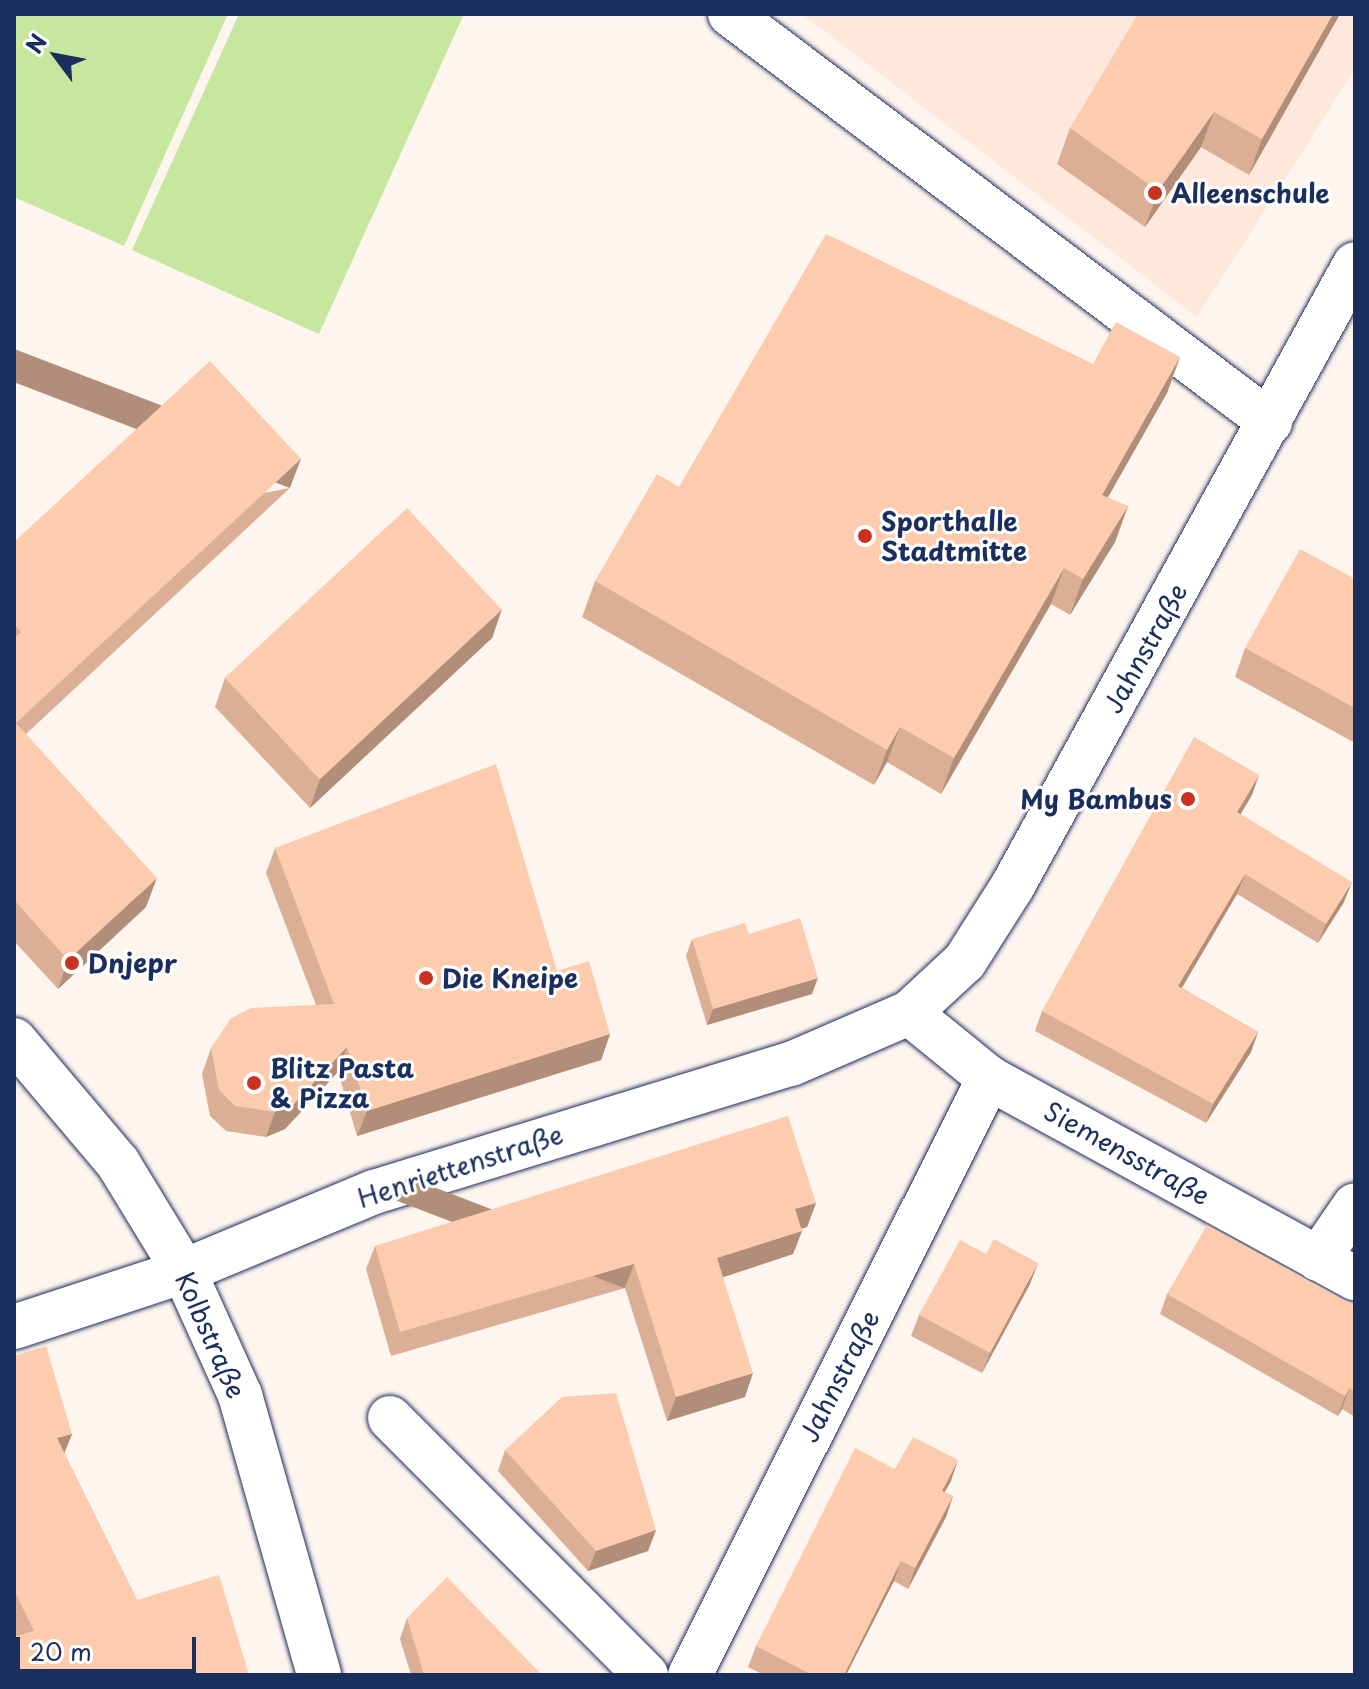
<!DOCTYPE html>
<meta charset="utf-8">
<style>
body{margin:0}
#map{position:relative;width:1369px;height:1689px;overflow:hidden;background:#fff5ef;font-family:"Playpen Sans",sans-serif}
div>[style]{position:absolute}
.built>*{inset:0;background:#fee8db}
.green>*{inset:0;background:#c7e69e}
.roads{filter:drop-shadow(0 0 2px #1b2f5e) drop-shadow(0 0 2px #1b2f5e)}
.minor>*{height:44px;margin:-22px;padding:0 22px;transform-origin:22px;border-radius:22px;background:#fff}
.wall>*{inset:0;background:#daaf95}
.shaded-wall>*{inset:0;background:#b18e79;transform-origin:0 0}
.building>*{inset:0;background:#fdcbad;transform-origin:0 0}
.dots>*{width:22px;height:22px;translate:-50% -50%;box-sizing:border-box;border:4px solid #fff;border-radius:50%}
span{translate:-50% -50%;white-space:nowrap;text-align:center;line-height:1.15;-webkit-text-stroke:6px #fff;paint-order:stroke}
.poi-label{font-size:26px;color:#1b2f5e;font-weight:700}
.left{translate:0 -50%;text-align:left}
.right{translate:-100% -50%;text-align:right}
.street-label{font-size:26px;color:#1b2f5e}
.frame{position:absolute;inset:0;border:16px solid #1b2f5e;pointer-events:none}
.north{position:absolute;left:16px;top:16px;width:80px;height:80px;-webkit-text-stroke:6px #fff;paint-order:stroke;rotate:302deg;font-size:22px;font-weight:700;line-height:32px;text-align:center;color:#1b2f5e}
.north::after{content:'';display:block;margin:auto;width:28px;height:36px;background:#1b2f5e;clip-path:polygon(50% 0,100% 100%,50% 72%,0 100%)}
.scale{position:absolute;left:16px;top:1637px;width:180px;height:36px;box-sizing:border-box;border:4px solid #1b2f5e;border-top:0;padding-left:10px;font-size:24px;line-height:28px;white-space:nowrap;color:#1b2f5e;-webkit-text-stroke:6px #fff;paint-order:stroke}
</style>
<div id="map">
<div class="built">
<i style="clip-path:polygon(802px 14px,1355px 14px,1355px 69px,1197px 317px)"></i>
</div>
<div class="green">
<i style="clip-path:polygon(14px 14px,228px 14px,124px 246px,14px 197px)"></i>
<i style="clip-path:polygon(239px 14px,464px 14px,319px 334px,132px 250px)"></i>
</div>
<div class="roads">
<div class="minor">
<i style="left:730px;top:14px;width:677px;rotate:37.07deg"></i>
<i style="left:909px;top:1013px;width:103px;rotate:39.1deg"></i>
<i style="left:989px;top:1078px;width:417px;rotate:28.7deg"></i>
<i style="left:14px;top:1040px;width:161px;rotate:49.8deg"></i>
<i style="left:118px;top:1163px;width:127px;rotate:58.6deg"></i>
<i style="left:184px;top:1271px;width:136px;rotate:65.7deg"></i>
<i style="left:240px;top:1395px;width:291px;rotate:74.2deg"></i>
<i style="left:1318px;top:1259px;width:65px;rotate:-55.6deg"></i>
<i style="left:14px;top:1327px;width:179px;rotate:-18.2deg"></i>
<i style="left:184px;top:1271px;width:206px;rotate:-22.6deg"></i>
<i style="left:374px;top:1192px;width:436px;rotate:-17.1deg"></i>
<i style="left:791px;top:1064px;width:129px;rotate:-23.4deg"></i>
<i style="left:909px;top:1013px;width:76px;rotate:-42.9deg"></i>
<i style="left:965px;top:961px;width:88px;rotate:-57.6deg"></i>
<i style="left:1012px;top:887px;width:711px;rotate:-61.16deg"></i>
<i style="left:390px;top:1418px;width:363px;rotate:45.1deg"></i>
<i style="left:690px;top:1675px;width:668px;rotate:-63.4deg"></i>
</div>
</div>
<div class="wall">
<i style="clip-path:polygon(1340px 14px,1249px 175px,1201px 147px,1145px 227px,1057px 164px,1070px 128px)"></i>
<i style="clip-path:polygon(1180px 357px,1167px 393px,1107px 498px,1128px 506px,1115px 542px,1070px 615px,1051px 604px,941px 794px,887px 762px,874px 785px,582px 617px,595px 581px,679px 487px)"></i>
<i style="clip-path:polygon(290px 488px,26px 734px,146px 907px,58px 989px,14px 941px,14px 542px)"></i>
<i style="clip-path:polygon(1355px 579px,1355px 743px,1235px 677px,1245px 648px)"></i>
<i style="clip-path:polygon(502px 609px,492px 638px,310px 808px,215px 707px,225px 678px)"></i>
<i style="clip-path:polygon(1252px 795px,1240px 814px,1344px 902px,1318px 943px,1237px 894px,1182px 988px,1258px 1032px,1251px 1052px,1206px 1123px,1035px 1031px,1042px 1011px)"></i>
<i style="clip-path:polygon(275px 848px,557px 971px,610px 1034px,601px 1060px,357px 1136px,338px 1072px,285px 1129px,266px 1137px,226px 1131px,210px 1116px,202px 1074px,211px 1048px,316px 1005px,266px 873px)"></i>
<i style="clip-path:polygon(692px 939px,812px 994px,707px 1025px,686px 956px)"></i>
<i style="clip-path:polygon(816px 1203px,807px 1227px,801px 1229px,802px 1231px,793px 1254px,723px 1277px,745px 1397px,667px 1421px,625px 1288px,391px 1356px,366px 1269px,375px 1246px)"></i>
<i style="clip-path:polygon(986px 1254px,1030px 1284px,982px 1373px,911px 1336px,919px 1315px)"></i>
<i style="clip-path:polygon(1167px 1294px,1355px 1306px,1355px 1417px,1342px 1409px,1338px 1416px,1160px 1314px)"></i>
<i style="clip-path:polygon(14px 1356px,72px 1434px,64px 1453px,137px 1600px,15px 1637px)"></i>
<i style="clip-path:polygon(505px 1450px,656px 1530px,648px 1551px,588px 1571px,498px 1471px)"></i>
<i style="clip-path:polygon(951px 1481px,944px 1492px,953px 1496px,946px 1517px,908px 1589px,894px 1581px,846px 1675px,764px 1675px,748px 1667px,756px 1646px)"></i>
<i style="clip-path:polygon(407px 1618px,542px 1675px,411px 1675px,400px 1639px)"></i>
</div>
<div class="shaded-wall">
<i style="clip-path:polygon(1333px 14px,1340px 14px,1249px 175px,1262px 139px)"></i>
<i style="clip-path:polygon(1214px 112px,1201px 147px,1145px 227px,1158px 191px)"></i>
<i style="clip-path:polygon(1180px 357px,1167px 393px,1089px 531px,1102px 495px)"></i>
<i style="left:301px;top:459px;width:31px;height:388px;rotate:111deg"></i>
<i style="clip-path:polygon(1128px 506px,1115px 542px,1070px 615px,1083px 579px)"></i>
<i style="clip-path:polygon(1064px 568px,1051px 604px,941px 794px,954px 758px)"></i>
<i style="clip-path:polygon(502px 609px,492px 638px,310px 808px,320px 779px)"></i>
<i style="clip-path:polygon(900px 727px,887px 762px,874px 785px,887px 750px)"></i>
<i style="clip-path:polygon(1259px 775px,1252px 795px,1230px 832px,1237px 812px)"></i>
<i style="clip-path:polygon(1245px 874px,1237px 894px,1171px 1006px,1178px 986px)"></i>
<i style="clip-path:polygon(157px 878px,146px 907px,58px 989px,68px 960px)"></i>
<i style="clip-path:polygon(1352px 882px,1344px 902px,1318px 943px,1326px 924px)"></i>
<i style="clip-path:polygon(818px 978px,812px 994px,707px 1025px,713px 1009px)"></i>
<i style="clip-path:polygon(1258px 1032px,1251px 1052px,1206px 1123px,1213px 1104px)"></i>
<i style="clip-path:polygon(610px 1034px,601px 1060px,357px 1136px,367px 1111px)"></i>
<i style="clip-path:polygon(347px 1047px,338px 1072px,285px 1129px,266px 1137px,275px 1112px)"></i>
<i style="clip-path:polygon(816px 1203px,807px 1227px,787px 1233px,795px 1209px)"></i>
<i style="clip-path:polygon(802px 1231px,793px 1254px,709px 1282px,717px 1258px)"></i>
<i style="clip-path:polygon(1038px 1263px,1030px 1284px,982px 1373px,990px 1353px)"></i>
<i style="left:634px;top:1264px;width:26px;height:244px;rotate:111deg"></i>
<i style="clip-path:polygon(753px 1373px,745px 1397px,667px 1421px,676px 1397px)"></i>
<i style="clip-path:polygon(1349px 1388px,1342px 1409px,1338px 1416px,1345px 1396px)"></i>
<i style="clip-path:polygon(72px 1434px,62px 1459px,57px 1438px)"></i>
<i style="clip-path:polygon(958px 1460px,951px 1481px,934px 1511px,942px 1491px)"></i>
<i style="clip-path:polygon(953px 1496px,946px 1517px,908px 1589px,915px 1568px)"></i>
<i style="clip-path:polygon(656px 1530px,648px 1551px,588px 1571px,596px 1551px)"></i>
<i style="clip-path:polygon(901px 1561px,894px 1581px,846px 1675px,844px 1675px)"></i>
</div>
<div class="building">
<i style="clip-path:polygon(1138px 14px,1333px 14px,1262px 139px,1214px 112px,1158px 191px,1070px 128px)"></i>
<i style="clip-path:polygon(826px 234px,1093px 364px,1116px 322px,1180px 357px,1102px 495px,1128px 506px,1083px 579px,1064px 568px,954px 758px,900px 727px,887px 750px,595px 581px,657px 474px,679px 487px)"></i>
<i style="clip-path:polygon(210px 361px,301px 459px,16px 723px,157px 878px,68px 960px,14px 900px,14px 638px,21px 632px,14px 624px,14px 542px)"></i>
<i style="left:407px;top:508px;width:139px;height:249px;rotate:47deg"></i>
<i style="clip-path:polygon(1300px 549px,1355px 579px,1355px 708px,1245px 648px)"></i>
<i style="clip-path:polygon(1194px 737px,1259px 775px,1237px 812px,1352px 882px,1326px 924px,1245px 874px,1178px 986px,1258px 1032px,1213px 1104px,1042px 1011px)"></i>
<i style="clip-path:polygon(496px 764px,557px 971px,589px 961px,610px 1034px,367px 1111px,347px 1047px,294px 1104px,275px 1112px,235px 1106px,219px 1090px,211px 1048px,231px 1018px,251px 1008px,334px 1004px,275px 848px)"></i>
<i style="clip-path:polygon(800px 918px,818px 978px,713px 1009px,692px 939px,745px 923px,749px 934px)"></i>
<i style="clip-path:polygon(788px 1116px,816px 1203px,795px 1209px,802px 1231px,717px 1258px,753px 1373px,676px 1397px,634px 1264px,400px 1332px,375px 1246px)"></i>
<i style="clip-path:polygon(1207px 1225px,1355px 1306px,1355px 1392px,1349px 1388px,1345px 1396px,1167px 1294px)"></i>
<i style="clip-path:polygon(994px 1239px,1038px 1263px,990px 1353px,919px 1315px,960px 1240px,986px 1254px)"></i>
<i style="clip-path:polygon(46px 1346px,72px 1434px,57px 1438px,137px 1600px,219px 1575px,249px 1675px,14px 1675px,14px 1637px,34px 1631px,14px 1590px,14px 1356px)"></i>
<i style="clip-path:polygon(616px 1393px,656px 1530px,596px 1551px,505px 1450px,562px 1397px)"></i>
<i style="clip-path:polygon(913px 1437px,958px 1460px,942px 1491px,953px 1496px,915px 1568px,901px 1561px,844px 1675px,812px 1675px,756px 1646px,855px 1448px,895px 1469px)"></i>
<i style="clip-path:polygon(447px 1577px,542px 1675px,424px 1675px,407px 1618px)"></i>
</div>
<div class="dots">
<i style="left:1155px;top:193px;background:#c8321e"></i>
<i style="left:865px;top:536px;background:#c8321e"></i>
<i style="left:1188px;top:799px;background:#c8321e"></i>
<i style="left:72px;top:963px;background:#c8321e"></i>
<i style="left:426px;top:978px;background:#c8321e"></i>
<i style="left:254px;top:1083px;background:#c8321e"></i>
</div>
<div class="poi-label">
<span class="left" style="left:1171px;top:193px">Alleenschule</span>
<span class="left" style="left:881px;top:536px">Sporthalle<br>Stadtmitte</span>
<span class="right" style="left:1172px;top:799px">My Bambus</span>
<span class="left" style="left:88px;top:963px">Dnjepr</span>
<span class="left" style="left:442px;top:978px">Die Kneipe</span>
<span class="left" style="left:270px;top:1083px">Blitz Pasta<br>&amp; Pizza</span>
</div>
<div class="street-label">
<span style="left:1145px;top:648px;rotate:-61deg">Jahnstraße</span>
<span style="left:1127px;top:1153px;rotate:29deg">Siemensstraße</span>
<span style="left:460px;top:1166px;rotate:-18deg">Henriettenstraße</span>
<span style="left:211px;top:1335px;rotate:66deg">Kolbstraße</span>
<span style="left:839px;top:1376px;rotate:-63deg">Jahnstraße</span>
</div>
<div class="frame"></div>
<div class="north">N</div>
<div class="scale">20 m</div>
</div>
